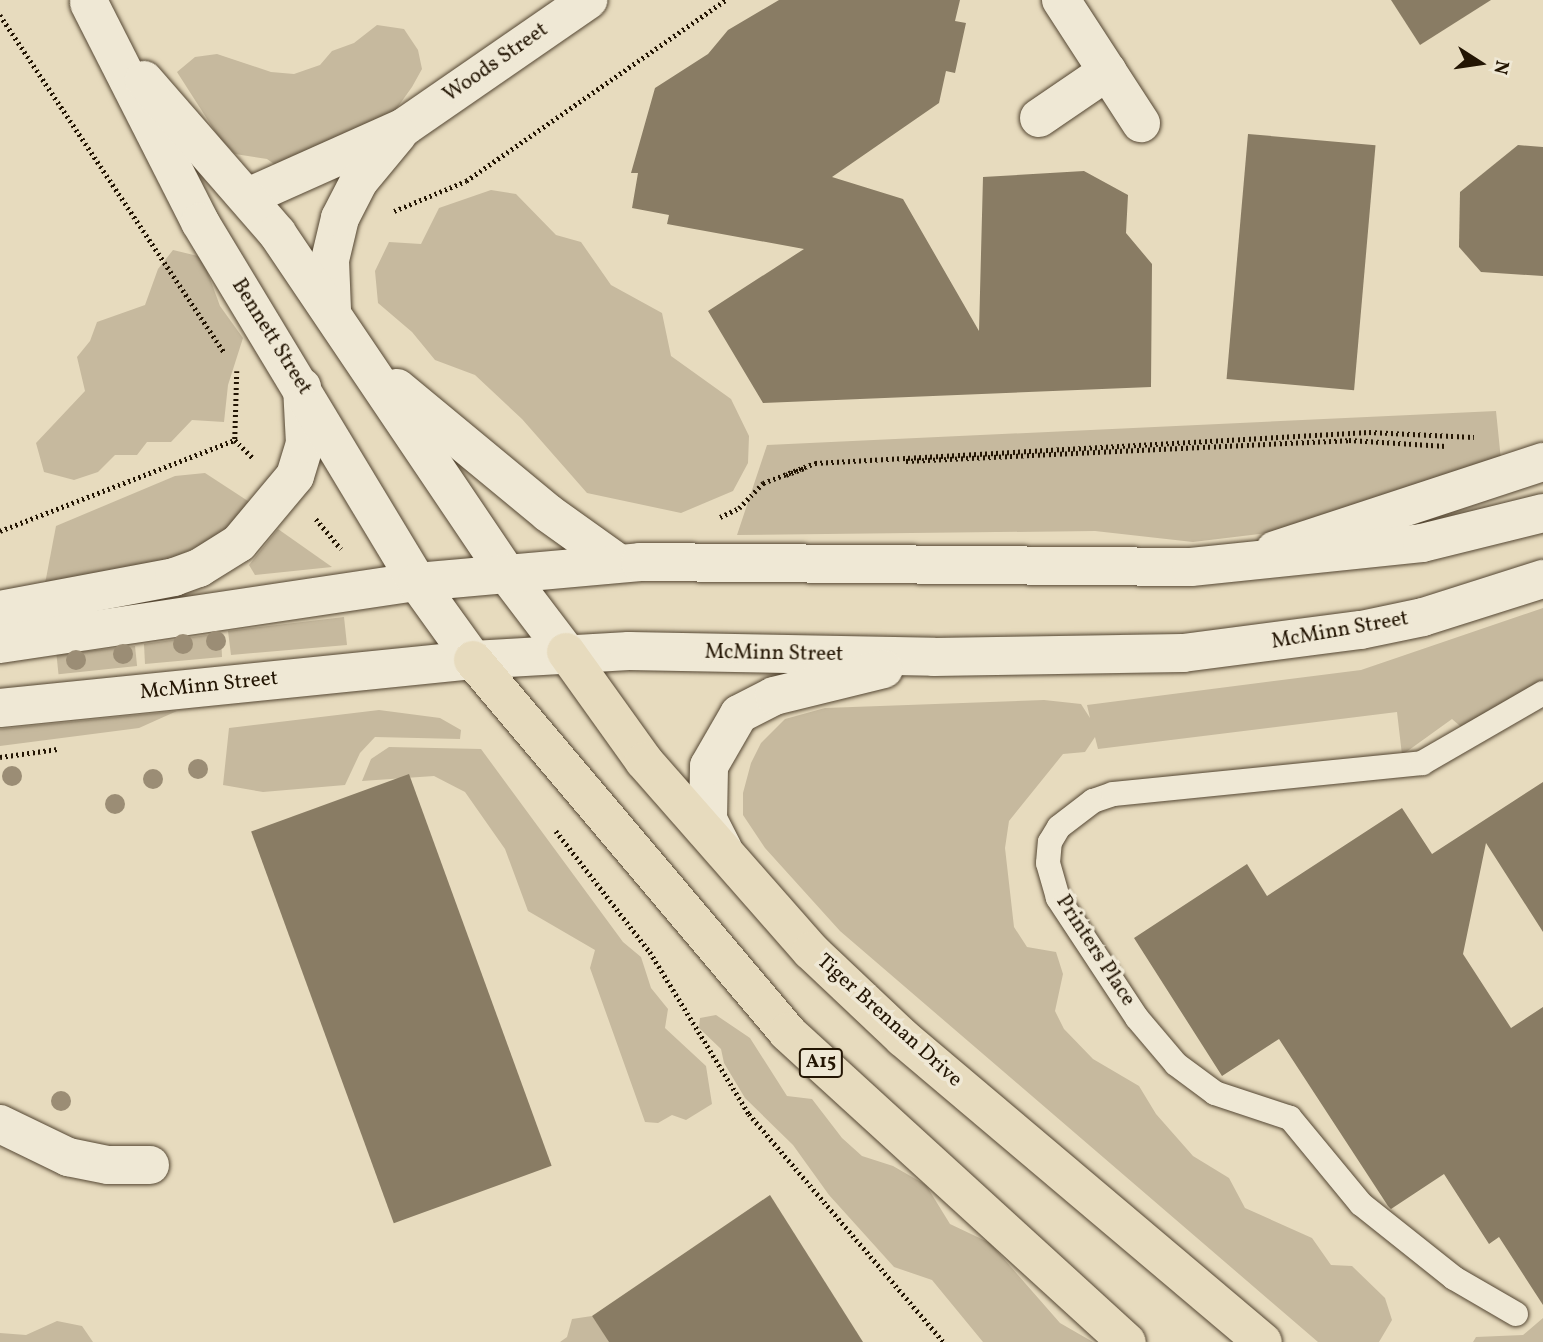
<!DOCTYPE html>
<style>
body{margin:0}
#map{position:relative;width:1543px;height:1342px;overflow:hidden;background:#e7dbbe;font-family:Vollkorn,serif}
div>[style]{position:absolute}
.green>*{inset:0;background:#c6b99e;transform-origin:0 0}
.building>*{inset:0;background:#897c64;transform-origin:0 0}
.path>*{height:4.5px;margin-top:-2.25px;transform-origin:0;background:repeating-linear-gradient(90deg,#231503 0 2px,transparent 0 5.5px)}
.roads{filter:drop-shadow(0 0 2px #544632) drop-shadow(0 0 2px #544632)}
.service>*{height:24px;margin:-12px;padding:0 12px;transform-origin:12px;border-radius:12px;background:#efe8d5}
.minor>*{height:38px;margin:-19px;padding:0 19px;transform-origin:19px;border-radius:19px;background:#efe8d5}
.tertiary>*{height:38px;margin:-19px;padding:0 19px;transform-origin:19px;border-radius:19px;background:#efe8d5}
.primary>*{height:38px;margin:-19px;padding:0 19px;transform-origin:19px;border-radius:19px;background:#e7dbbe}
.trees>*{width:20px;height:20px;margin:-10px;border-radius:50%;background:#9b8d75}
span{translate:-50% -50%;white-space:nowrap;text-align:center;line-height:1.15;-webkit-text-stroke:7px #efe8d5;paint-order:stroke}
.shield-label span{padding:2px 5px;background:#efe8d5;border:2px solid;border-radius:5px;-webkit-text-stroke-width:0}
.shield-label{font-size:19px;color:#231503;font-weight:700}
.street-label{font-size:21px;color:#231503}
.north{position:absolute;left:1445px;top:28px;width:70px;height:70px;-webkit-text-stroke:5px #efe8d5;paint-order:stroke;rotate:102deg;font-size:19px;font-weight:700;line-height:28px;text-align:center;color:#231503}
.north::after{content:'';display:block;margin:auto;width:24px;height:32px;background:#231503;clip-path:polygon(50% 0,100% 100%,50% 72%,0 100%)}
</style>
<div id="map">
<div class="green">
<i style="clip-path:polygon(377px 25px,404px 29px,418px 50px,422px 69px,412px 87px,387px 122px,281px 169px,267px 159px,235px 154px,218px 136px,177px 72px,195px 57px,217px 54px,271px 72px,294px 74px,320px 65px,332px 51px,354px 43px)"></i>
<i style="clip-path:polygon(491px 190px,516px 194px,556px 235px,581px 242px,611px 285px,662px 313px,671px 356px,731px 399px,749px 436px,748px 463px,733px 491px,681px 513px,587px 493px,522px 419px,475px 375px,435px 360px,412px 332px,378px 303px,375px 271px,389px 242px,421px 244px,439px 208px)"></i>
<i style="clip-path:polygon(173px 250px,202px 257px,220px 306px,243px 338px,228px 385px,224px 422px,192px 420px,171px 442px,147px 442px,137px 455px,115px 455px,98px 472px,74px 480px,44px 472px,36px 443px,85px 391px,77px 357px,90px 341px,97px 322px,145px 305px,158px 269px)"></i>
<i style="clip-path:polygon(1496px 411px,1501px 460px,1293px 530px,1193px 542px,1095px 531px,737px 535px,767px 445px)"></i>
<i style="clip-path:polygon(205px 473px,251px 503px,217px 538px,154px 566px,44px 589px,56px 526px,175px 476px)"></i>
<i style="clip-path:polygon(278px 529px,332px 567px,255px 575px,249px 565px)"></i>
<i style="clip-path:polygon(1543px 608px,1543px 681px,1467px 732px,1452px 719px,1402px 755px,1397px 712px,1098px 749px,1095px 737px,1085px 752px,1063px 754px,1009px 821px,1005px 848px,1014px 927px,1027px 947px,1056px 952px,1063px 974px,1055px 1011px,1064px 1029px,1093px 1059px,1139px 1086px,1156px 1114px,1193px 1156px,1229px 1178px,1245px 1208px,1312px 1238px,1331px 1265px,1352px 1266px,1385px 1298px,1392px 1320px,1379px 1342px,1318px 1342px,840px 931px,765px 848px,743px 815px,743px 793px,751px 763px,761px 743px,785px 719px,825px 708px,1044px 700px,1081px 704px,1090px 718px,1087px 705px,1361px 670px)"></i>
<i style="clip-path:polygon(344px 617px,347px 645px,231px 655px,228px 631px)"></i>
<i style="clip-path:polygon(221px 633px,222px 657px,145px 664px,144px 644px)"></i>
<i style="left:135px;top:646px;width:20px;height:79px;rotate:84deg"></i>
<i style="clip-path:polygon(379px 710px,440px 718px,461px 730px,460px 739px,375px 737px,360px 753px,345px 785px,263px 792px,223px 785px,229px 728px)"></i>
<i style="clip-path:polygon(177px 711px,139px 728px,0 746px,0 729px)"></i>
<i style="clip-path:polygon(389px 747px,481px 749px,623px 942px,641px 957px,651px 988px,668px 1009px,665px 1028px,706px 1066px,712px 1104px,686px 1120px,672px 1115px,658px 1123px,645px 1122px,590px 968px,595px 950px,528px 911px,505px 849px,465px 792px,434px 776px,362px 781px,371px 759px)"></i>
<i style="clip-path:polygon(716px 1015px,750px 1038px,787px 1096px,812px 1099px,842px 1138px,862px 1156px,893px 1166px,926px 1185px,950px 1224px,990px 1243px,1060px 1323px,1093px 1342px,983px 1342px,932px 1280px,894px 1267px,829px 1195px,793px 1145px,745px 1098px,724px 1063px,721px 1049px,699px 1028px,700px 1018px)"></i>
<i style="clip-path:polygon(592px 1316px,610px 1342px,560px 1342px,567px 1337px,572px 1319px)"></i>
<i style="clip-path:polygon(1543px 1318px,1543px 1342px,1473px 1342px,1476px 1337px,1523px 1335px)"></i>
<i style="clip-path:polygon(57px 1321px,82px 1326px,93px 1342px,0 1342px,0 1333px,26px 1335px)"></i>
</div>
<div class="building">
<i style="clip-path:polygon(779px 0,960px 0,955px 21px,966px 23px,955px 73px,946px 71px,939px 103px,832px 177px,903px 199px,979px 331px,983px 177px,1084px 171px,1128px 195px,1126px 233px,1152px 264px,1151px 387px,763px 403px,708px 311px,804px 249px,667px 224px,669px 215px,632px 208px,638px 173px,631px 173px,655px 88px,708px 54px,728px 30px)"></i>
<i style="clip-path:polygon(1391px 0,1491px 0,1420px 45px)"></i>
<i style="left:1248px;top:134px;width:128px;height:246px;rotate:5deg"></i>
<i style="clip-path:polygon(1518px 145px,1543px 147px,1543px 276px,1481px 272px,1459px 247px,1460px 192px)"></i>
<i style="left:409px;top:774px;width:417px;height:168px;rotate:70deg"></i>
<i style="clip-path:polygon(1543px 782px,1543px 932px,1486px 843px,1463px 954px,1511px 1028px,1543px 1007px,1543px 1305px,1499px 1237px,1489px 1244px,1444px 1174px,1391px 1209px,1388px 1206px,1279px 1039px,1222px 1076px,1134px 938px,1247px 864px,1267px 896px,1402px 808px,1432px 854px)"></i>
<i style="clip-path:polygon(770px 1195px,863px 1342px,609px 1342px,592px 1316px)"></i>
</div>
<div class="path">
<i style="left:0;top:15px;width:405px;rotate:56.4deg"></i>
<i style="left:394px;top:211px;width:78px;rotate:-22.6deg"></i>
<i style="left:466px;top:181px;width:316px;rotate:-34.9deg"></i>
<i style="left:237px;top:371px;width:69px;rotate:91.7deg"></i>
<i style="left:235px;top:440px;width:27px;rotate:45deg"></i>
<i style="left:906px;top:461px;width:443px;rotate:-2.7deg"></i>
<i style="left:1349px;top:440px;width:97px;rotate:3.5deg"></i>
<i style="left:786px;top:475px;width:22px;rotate:-21deg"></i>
<i style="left:720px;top:517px;width:21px;rotate:-25deg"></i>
<i style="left:739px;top:508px;width:35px;rotate:-46deg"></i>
<i style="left:763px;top:483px;width:56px;rotate:-21deg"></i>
<i style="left:815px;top:463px;width:555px;rotate:-3.2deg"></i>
<i style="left:1369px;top:432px;width:105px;rotate:2.7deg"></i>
<i style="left:316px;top:519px;width:39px;rotate:50deg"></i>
<i style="left:0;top:531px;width:252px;rotate:-21.2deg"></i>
<i style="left:0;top:757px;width:58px;rotate:-8deg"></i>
<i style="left:556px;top:831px;width:153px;rotate:52.2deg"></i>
<i style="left:650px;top:952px;width:190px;rotate:58.6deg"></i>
<i style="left:749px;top:1114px;width:300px;rotate:49.5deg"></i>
</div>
<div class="roads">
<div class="service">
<i style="left:1516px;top:1314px;width:72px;rotate:-149.9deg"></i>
<i style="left:1454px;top:1278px;width:119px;rotate:-141.5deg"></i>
<i style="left:1361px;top:1204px;width:112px;rotate:-129.5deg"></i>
<i style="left:1290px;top:1118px;width:79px;rotate:-161.6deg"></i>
<i style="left:1215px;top:1093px;width:49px;rotate:-143.4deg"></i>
<i style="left:1176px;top:1064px;width:60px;rotate:-130.3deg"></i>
<i style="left:1137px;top:1018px;width:144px;rotate:-123.4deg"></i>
<i style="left:1058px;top:898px;width:36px;rotate:-106deg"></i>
<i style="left:1048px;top:863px;width:21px;rotate:-85deg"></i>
<i style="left:1050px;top:842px;width:17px;rotate:-59deg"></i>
<i style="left:1059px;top:827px;width:43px;rotate:-37.4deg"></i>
<i style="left:1093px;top:801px;width:21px;rotate:-19deg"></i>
<i style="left:1113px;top:794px;width:311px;rotate:-5.7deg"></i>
<i style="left:1422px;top:763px;width:140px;rotate:-30deg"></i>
</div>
<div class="minor">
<i style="left:1061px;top:0;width:147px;rotate:57deg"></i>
<i style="left:1039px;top:118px;width:83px;rotate:-34.3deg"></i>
<i style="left:250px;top:196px;width:169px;rotate:-24.1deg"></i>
<i style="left:404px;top:127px;width:224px;rotate:-34.6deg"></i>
<i style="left:332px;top:310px;width:50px;rotate:-92.3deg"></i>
<i style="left:330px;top:260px;width:43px;rotate:-76.6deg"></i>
<i style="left:340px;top:218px;width:42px;rotate:-62.8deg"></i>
<i style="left:359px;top:181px;width:61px;rotate:-50.3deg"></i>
<i style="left:1275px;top:550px;width:282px;rotate:-18.2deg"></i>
<i style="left:0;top:610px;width:177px;rotate:-10.7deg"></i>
<i style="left:174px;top:577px;width:27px;rotate:-20deg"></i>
<i style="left:199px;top:568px;width:47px;rotate:-32deg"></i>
<i style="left:239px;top:543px;width:87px;rotate:-50.1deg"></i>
<i style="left:295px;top:476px;width:34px;rotate:-73deg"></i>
<i style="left:305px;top:444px;width:57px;rotate:-93deg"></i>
<i style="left:0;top:644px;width:422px;rotate:-8.5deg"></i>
<i style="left:0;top:708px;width:475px;rotate:-5.8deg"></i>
<i style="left:0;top:1124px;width:76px;rotate:25.9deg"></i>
<i style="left:68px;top:1157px;width:41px;rotate:11.3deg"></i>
<i style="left:108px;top:1165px;width:42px"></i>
</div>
<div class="tertiary">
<i style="left:89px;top:3px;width:246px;rotate:63.1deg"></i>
<i style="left:200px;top:222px;width:420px;rotate:58.9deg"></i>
<i style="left:417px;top:582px;width:96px;rotate:54.3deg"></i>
<i style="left:473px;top:660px;width:156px;rotate:-3.3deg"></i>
<i style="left:629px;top:651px;width:305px;rotate:1.1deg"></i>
<i style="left:934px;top:657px;width:249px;rotate:-0.9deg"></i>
<i style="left:1183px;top:653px;width:179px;rotate:-7.4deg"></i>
<i style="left:1361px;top:630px;width:63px;rotate:-11.8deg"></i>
<i style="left:1423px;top:617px;width:126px;rotate:-17.6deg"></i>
<i style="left:144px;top:80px;width:203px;rotate:49deg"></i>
<i style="left:277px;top:233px;width:410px;rotate:56deg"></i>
<i style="left:506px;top:573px;width:99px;rotate:52.8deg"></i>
<i style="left:397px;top:388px;width:196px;rotate:39.6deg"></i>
<i style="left:548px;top:513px;width:86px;rotate:35.5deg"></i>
<i style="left:417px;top:582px;width:224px;rotate:-5.1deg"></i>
<i style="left:640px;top:562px;width:551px;rotate:0.52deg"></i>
<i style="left:1191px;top:567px;width:232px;rotate:-5.9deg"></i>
<i style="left:1422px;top:543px;width:125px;rotate:-13.9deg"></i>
<i style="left:723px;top:849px;width:33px;rotate:-117deg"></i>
<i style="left:708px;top:820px;width:54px;rotate:-88.9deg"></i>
<i style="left:709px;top:766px;width:60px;rotate:-60deg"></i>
<i style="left:739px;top:714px;width:39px;rotate:-27deg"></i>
<i style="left:774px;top:696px;width:113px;rotate:-13.8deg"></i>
</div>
<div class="primary">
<i style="left:566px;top:652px;width:134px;rotate:54.4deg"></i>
<i style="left:644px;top:761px;width:253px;rotate:48.7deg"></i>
<i style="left:811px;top:951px;width:127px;rotate:43.4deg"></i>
<i style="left:903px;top:1038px;width:471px;rotate:40.2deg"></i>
<i style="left:473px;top:660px;width:487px;rotate:49.8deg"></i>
<i style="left:787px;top:1032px;width:460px;rotate:42.4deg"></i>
</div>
</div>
<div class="trees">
<i style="left:216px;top:641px"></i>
<i style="left:183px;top:644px"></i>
<i style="left:123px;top:654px"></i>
<i style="left:76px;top:660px"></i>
<i style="left:198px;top:769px"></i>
<i style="left:12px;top:776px"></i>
<i style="left:153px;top:779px"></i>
<i style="left:115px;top:804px"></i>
<i style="left:61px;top:1101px"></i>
</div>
<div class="shield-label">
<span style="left:821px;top:1063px">A15</span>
</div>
<div class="street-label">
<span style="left:496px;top:63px;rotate:-35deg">Woods Street</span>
<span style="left:271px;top:337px;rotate:58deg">Bennett Street</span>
<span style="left:1340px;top:631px;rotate:-10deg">McMinn Street</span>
<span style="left:774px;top:654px;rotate:1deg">McMinn Street</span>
<span style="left:209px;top:686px;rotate:-6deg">McMinn Street</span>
<span style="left:1095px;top:951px;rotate:57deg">Printers Place</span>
<span style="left:889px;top:1021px;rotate:42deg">Tiger Brennan Drive</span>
</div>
<div class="north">N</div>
</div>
